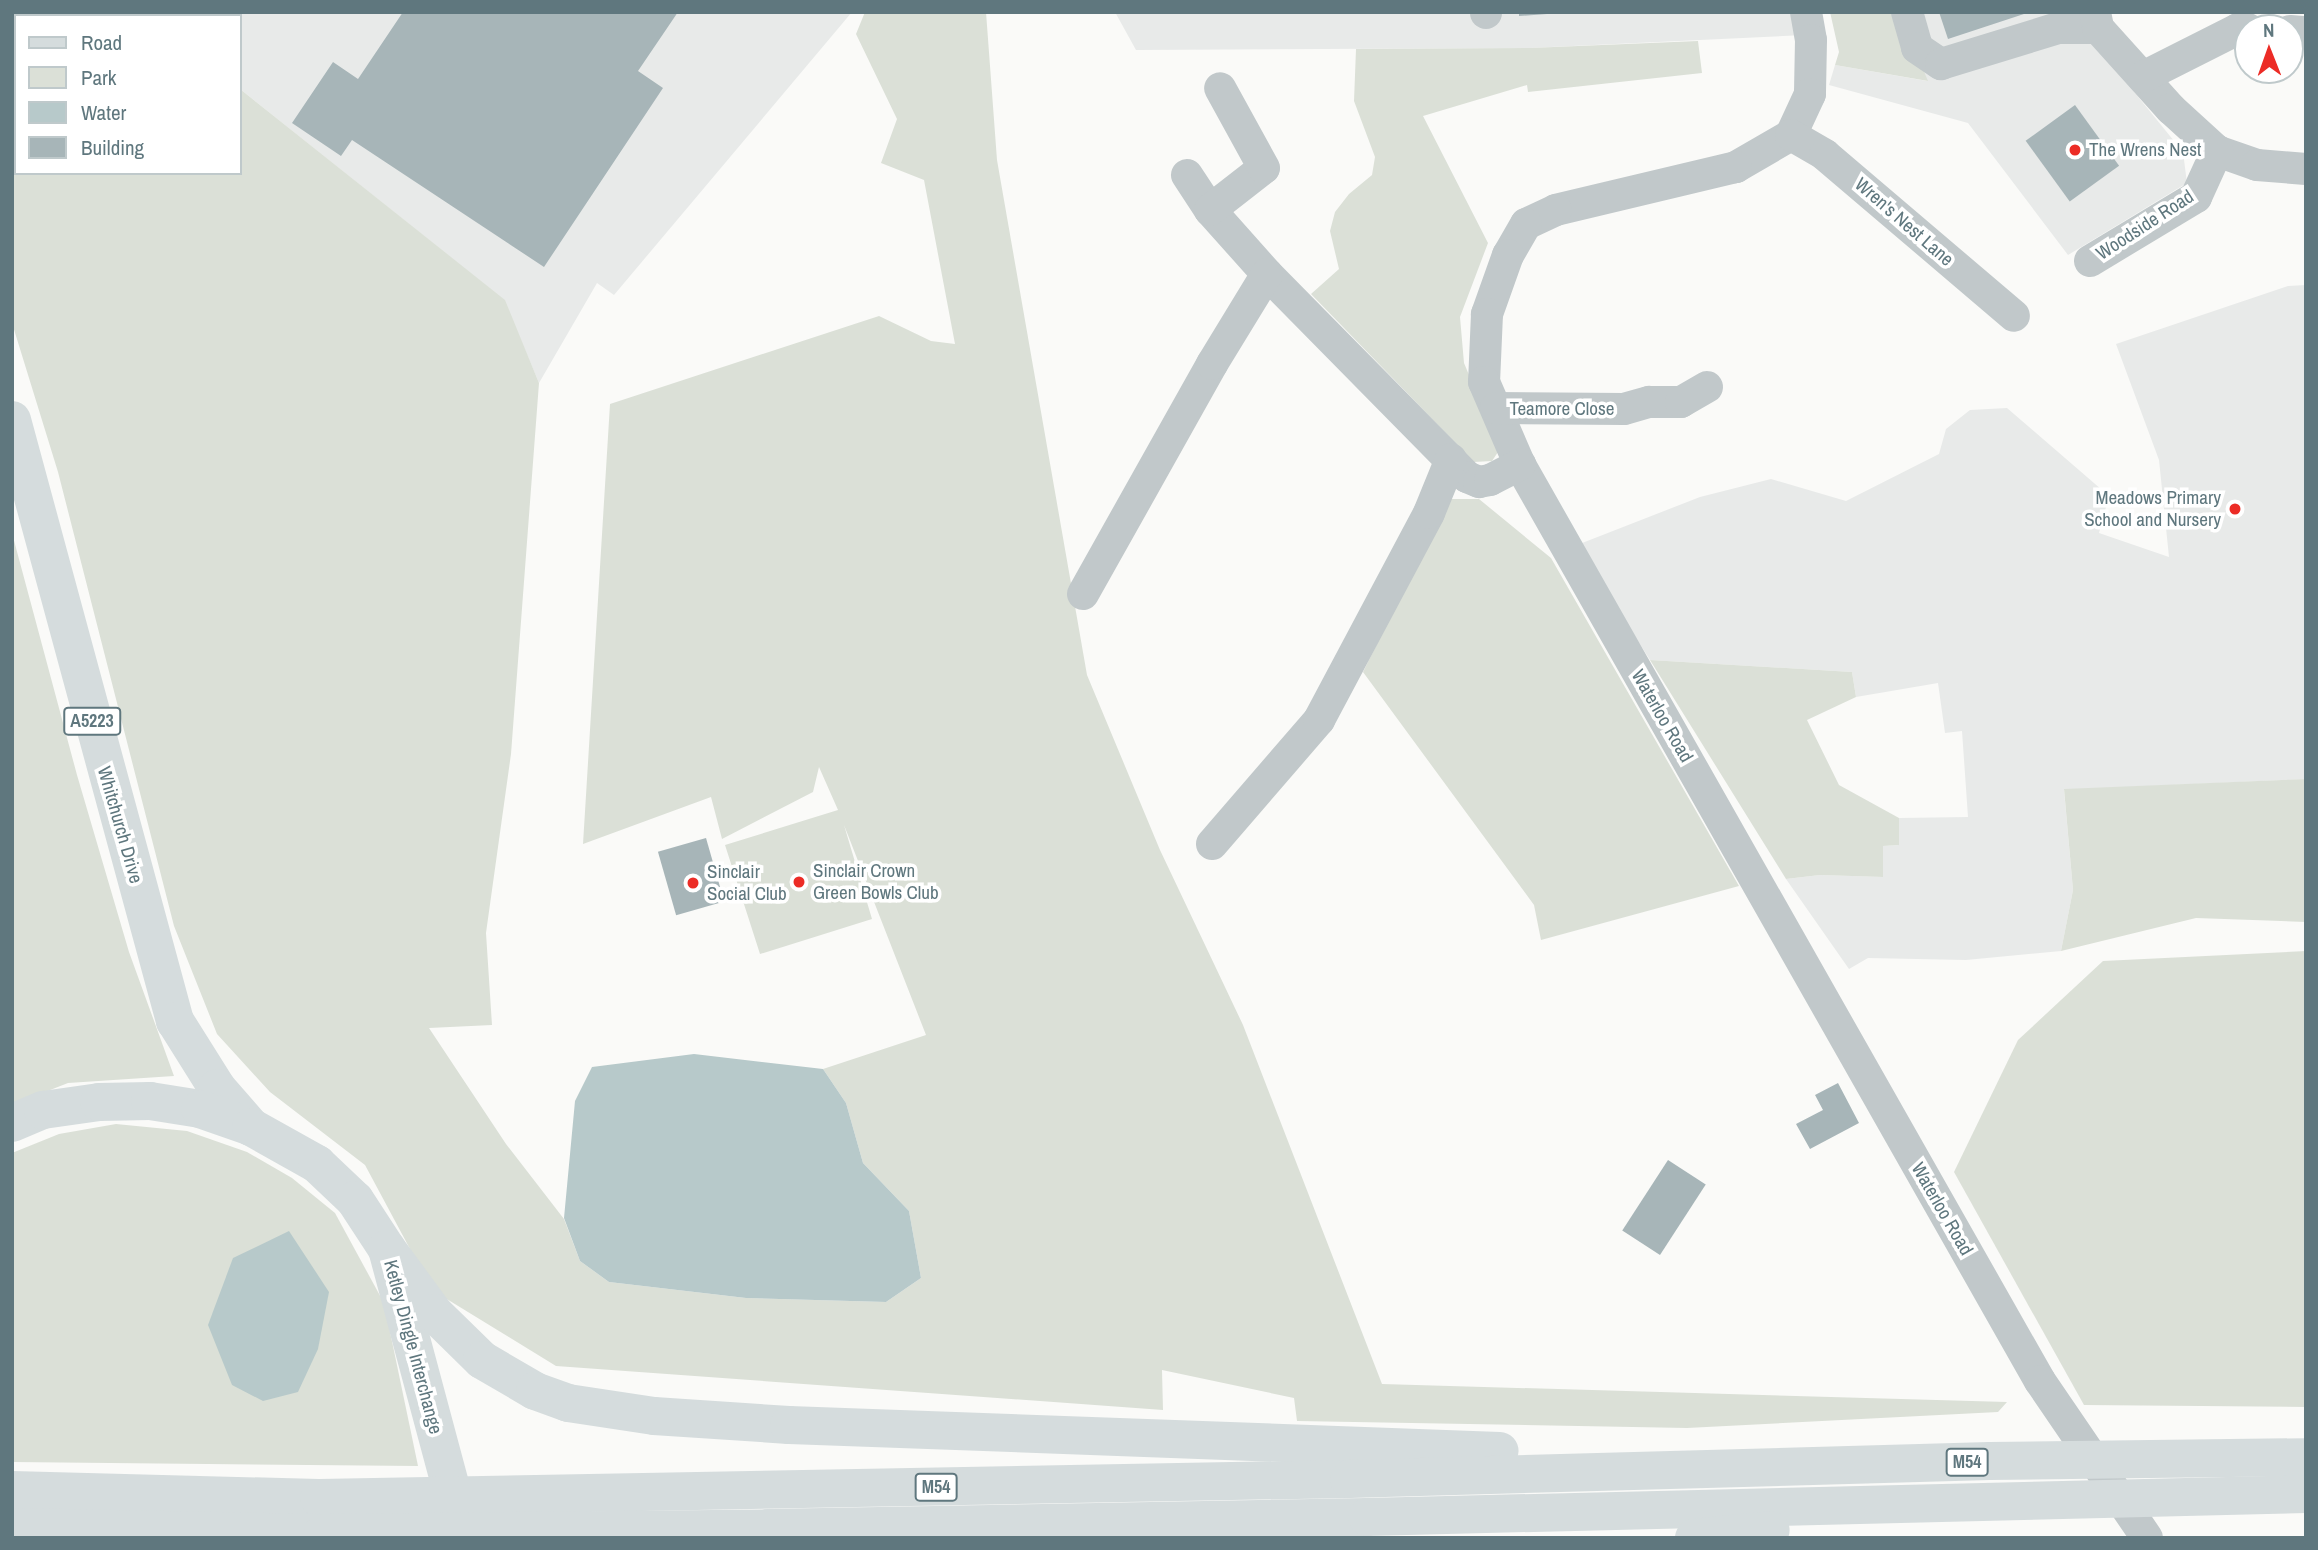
<!DOCTYPE html>
<style>
body{margin:0}
#map{position:relative;width:2318px;height:1550px;overflow:hidden;background:#fafaf8;font-family:"Archivo Narrow",sans-serif}
div>[style]{position:absolute}
.built>*{inset:0;background:#e8eae9}
.green>*{inset:0;background:#dbe0d7}
.water>*{inset:0;background:#b7c9ca}
.building>*{inset:0;background:#a7b5b8;transform-origin:0 0}
.minor>*{height:32px;margin:-16px;padding:0 16px;transform-origin:16px;border-radius:16px;background:#c1c8ca}
.major>*{height:38px;margin:-19px;padding:0 19px;transform-origin:19px;border-radius:19px;background:#d5dcdd}
.highway>*{height:38px;margin:-19px;padding:0 19px;transform-origin:19px;border-radius:19px;background:#d5dcdd}
.dots>*{width:19px;height:19px;translate:-50% -50%;box-sizing:border-box;border:4px solid #fff;border-radius:50%}
span{translate:-50% -50%;white-space:nowrap;text-align:center;line-height:1.15;-webkit-text-stroke:7px #fff;paint-order:stroke}
.shield-label span{padding:2px 5px;background:#fff;border:2px solid;border-radius:5px;-webkit-text-stroke-width:0}
.shield-label{font-size:18px;color:#5f777e;font-weight:700}
.poi-label{font-size:19px;color:#5f777e}
.left{translate:0 -50%;text-align:left}
.right{translate:-100% -50%;text-align:right}
.street-label{font-size:19px;color:#5f777e}
.frame{position:absolute;inset:0;border:14px solid #5f777e;pointer-events:none}
.legend{position:absolute;left:14px;top:14px;width:228px;height:161px;box-sizing:border-box;background:#fff;border:2px solid #bfc9cb;margin:0;padding:9px 12px;list-style:none;font-size:21px;color:#5f777e}
.legend li{display:flex;align-items:center;gap:14px;height:35px}
.legend b{width:35px;border:2px solid #bfc9cb}
.north{position:absolute;left:2234px;top:14px;width:70px;height:70px;box-sizing:border-box;background:#fff;border:2px solid #bfc9cb;border-radius:50%;rotate:359deg;font-size:19px;font-weight:700;line-height:28px;text-align:center;color:#5f777e}
.north::after{content:'';display:block;margin:auto;width:24px;height:32px;background:#ec2c26;clip-path:polygon(50% 0,100% 100%,50% 72%,0 100%)}
</style>
<div id="map">
<div class="built">
<i style="clip-path:polygon(156px 12px,852px 12px,614px 295px,597px 283px,539px 383px,504px 300px,240px 89px,240px 16px,157px 16px)"></i>
<i style="clip-path:polygon(1115px 12px,1799px 12px,1804px 35px,1530px 48px,1136px 50px)"></i>
<i style="clip-path:polygon(1899px 12px,2084px 12px,2135px 93px,2183px 152px,2187px 183px,2068px 255px,1968px 123px,1829px 85px,1835px 65px,1927px 81px)"></i>
<i style="clip-path:polygon(2306px 285px,2306px 779px,2064px 790px,2073px 890px,2061px 951px,1966px 960px,1868px 958px,1849px 969px,1786px 879px,1820px 875px,1883px 877px,1883px 846px,1899px 845px,1899px 818px,1968px 817px,1962px 731px,1945px 733px,1938px 683px,1856px 697px,1852px 672px,1650px 660px,1577px 545px,1700px 497px,1771px 479px,1846px 501px,1939px 454px,1946px 429px,1970px 410px,2007px 408px,2109px 496px,2099px 533px,2169px 557px,2159px 460px,2116px 344px,2288px 286px)"></i>
</div>
<div class="green">
<i style="clip-path:polygon(12px 12px,156px 12px,157px 16px,16px 16px,16px 173px,240px 173px,240px 89px,505px 300px,539px 383px,511px 754px,486px 933px,492px 1025px,429px 1028px,506px 1144px,564px 1219px,580px 1261px,609px 1282px,746px 1298px,886px 1302px,921px 1278px,909px 1211px,863px 1163px,846px 1103px,823px 1069px,926px 1035px,844px 825px,872px 919px,760px 954px,725px 845px,838px 810px,819px 767px,813px 792px,722px 839px,711px 797px,583px 844px,610px 404px,879px 316px,931px 341px,955px 344px,924px 180px,881px 163px,897px 119px,856px 34px,865px 12px,986px 12px,997px 160px,1087px 675px,1160px 850px,1243px 1025px,1382px 1384px,2007px 1402px,1998px 1412px,1687px 1428px,1297px 1421px,1294px 1398px,1162px 1370px,1163px 1410px,556px 1366px,432px 1290px,365px 1165px,270px 1092px,217px 1034px,174px 926px,58px 472px,12px 323px)"></i>
<i style="clip-path:polygon(1830px 12px,1899px 12px,1928px 81px,1835px 65px,1839px 52px)"></i>
<i style="clip-path:polygon(1698px 41px,1702px 73px,1528px 92px,1527px 85px,1423px 116px,1488px 243px,1460px 317px,1464px 363px,1500px 449px,1492px 461px,1474px 462px,1311px 294px,1339px 269px,1330px 231px,1335px 212px,1349px 194px,1372px 175px,1375px 157px,1354px 101px,1356px 49px,1530px 48px)"></i>
<i style="clip-path:polygon(1449px 499px,1479px 499px,1551px 558px,1739px 886px,1541px 940px,1534px 905px,1363px 672px)"></i>
<i style="clip-path:polygon(12px 533px,77px 775px,129px 952px,174px 1076px,68px 1083px,12px 1105px)"></i>
<i style="clip-path:polygon(1650px 660px,1852px 672px,1856px 697px,1807px 720px,1839px 785px,1899px 818px,1899px 845px,1883px 846px,1883px 877px,1820px 875px,1786px 879px)"></i>
<i style="clip-path:polygon(2306px 779px,2306px 922px,2196px 918px,2061px 951px,2073px 890px,2064px 789px)"></i>
<i style="clip-path:polygon(2306px 951px,2306px 1407px,2084px 1405px,1954px 1172px,2018px 1040px,2103px 961px)"></i>
<i style="clip-path:polygon(116px 1124px,187px 1131px,247px 1152px,292px 1178px,335px 1213px,384px 1303px,418px 1466px,12px 1462px,12px 1153px,59px 1134px)"></i>
</div>
<div class="water">
<i style="clip-path:polygon(694px 1054px,823px 1069px,846px 1103px,863px 1163px,909px 1211px,921px 1278px,886px 1302px,746px 1298px,609px 1282px,580px 1261px,564px 1218px,575px 1101px,592px 1067px)"></i>
<i style="clip-path:polygon(289px 1231px,329px 1292px,318px 1349px,298px 1392px,263px 1401px,232px 1385px,208px 1325px,233px 1258px)"></i>
</div>
<div class="building">
<i style="clip-path:polygon(403px 12px,678px 12px,638px 71px,663px 88px,544px 267px,352px 140px,341px 156px,292px 123px,333px 62px,358px 79px)"></i>
<i style="clip-path:polygon(1519px 12px,1547px 12px,1547px 14px,1519px 16px)"></i>
<i style="clip-path:polygon(1939px 12px,2027px 12px,2027px 13px,1948px 39px)"></i>
<i style="left:2075px;top:105px;width:75px;height:61px;rotate:54deg"></i>
<i style="left:706px;top:838px;width:66px;height:50px;rotate:74deg"></i>
<i style="clip-path:polygon(1838px 1083px,1859px 1123px,1810px 1149px,1796px 1124px,1823px 1110px,1815px 1095px)"></i>
<i style="left:1668px;top:1160px;width:45px;height:84px;rotate:33deg"></i>
</div>
<div class="minor">
<i style="left:1806px;top:12px;width:28px;rotate:80deg"></i>
<i style="left:1811px;top:40px;width:54px;rotate:91.1deg"></i>
<i style="left:1810px;top:94px;width:45px;rotate:114.9deg"></i>
<i style="left:1791px;top:135px;width:64px;rotate:149.8deg"></i>
<i style="left:1736px;top:167px;width:185px;rotate:166.6deg"></i>
<i style="left:1556px;top:210px;width:33px;rotate:155deg"></i>
<i style="left:1526px;top:224px;width:36px;rotate:120deg"></i>
<i style="left:1508px;top:255px;width:63px;rotate:109.6deg"></i>
<i style="left:1487px;top:314px;width:68px;rotate:92.5deg"></i>
<i style="left:1484px;top:382px;width:90px;rotate:66.6deg"></i>
<i style="left:1520px;top:465px;width:1053px;rotate:60.42deg"></i>
<i style="left:2040px;top:1381px;width:190px;rotate:55.7deg"></i>
<i style="left:1907px;top:12px;width:37px;rotate:74deg"></i>
<i style="left:1917px;top:48px;width:29px;rotate:34deg"></i>
<i style="left:1941px;top:64px;width:122px;rotate:-17.1deg"></i>
<i style="left:2058px;top:28px;width:40px"></i>
<i style="left:2095px;top:12px;width:16px;rotate:79deg"></i>
<i style="left:2098px;top:28px;width:109px;rotate:48deg"></i>
<i style="left:2171px;top:109px;width:62px;rotate:42.4deg"></i>
<i style="left:2217px;top:151px;width:42px;rotate:19.3deg"></i>
<i style="left:2257px;top:165px;width:49px;rotate:4.7deg"></i>
<i style="left:1486px;top:13px;width:1px;rotate:-90deg"></i>
<i style="left:2290px;top:31px;width:12px;rotate:5deg"></i>
<i style="left:2143px;top:77px;width:106px;rotate:-26.8deg"></i>
<i style="left:2238px;top:29px;width:10px"></i>
<i style="left:1791px;top:135px;width:39px;rotate:30deg"></i>
<i style="left:1825px;top:155px;width:248px;rotate:40.4deg"></i>
<i style="left:1187px;top:175px;width:42px;rotate:56.7deg"></i>
<i style="left:1210px;top:210px;width:86px;rotate:48.3deg"></i>
<i style="left:1267px;top:274px;width:285px;rotate:45.4deg"></i>
<i style="left:1467px;top:477px;width:13px;rotate:23deg"></i>
<i style="left:1479px;top:482px;width:11px;rotate:-10deg"></i>
<i style="left:1490px;top:480px;width:34px;rotate:-27deg"></i>
<i style="left:1210px;top:210px;width:68px;rotate:-37.9deg"></i>
<i style="left:1264px;top:168px;width:91px;rotate:-118.8deg"></i>
<i style="left:2090px;top:261px;width:124px;rotate:-31.1deg"></i>
<i style="left:2196px;top:197px;width:51px;rotate:-65.5deg"></i>
<i style="left:1496px;top:408px;width:128px;rotate:0.4deg"></i>
<i style="left:1624px;top:409px;width:26px;rotate:-16deg"></i>
<i style="left:1649px;top:402px;width:32px"></i>
<i style="left:1681px;top:402px;width:30px;rotate:-30deg"></i>
<i style="left:1083px;top:594px;width:264px;rotate:-60.7deg"></i>
<i style="left:1212px;top:364px;width:105px;rotate:-58.6deg"></i>
<i style="left:1212px;top:844px;width:164px;rotate:-49.2deg"></i>
<i style="left:1319px;top:720px;width:234px;rotate:-62deg"></i>
<i style="left:1429px;top:513px;width:58px;rotate:-67.8deg"></i>
</div>
<div class="major">
<i style="left:12px;top:420px;width:623px;rotate:74.83deg"></i>
<i style="left:175px;top:1021px;width:79px;rotate:57.9deg"></i>
<i style="left:217px;top:1088px;width:52px;rotate:48.9deg"></i>
<i style="left:12px;top:1123px;width:34px;rotate:-23deg"></i>
<i style="left:43px;top:1110px;width:57px;rotate:-8.1deg"></i>
<i style="left:99px;top:1102px;width:51px;rotate:-1.1deg"></i>
<i style="left:150px;top:1101px;width:51px;rotate:9.1deg"></i>
<i style="left:200px;top:1109px;width:54px;rotate:19.4deg"></i>
<i style="left:251px;top:1127px;width:76px;rotate:29.3deg"></i>
<i style="left:317px;top:1164px;width:52px;rotate:43.5deg"></i>
<i style="left:355px;top:1200px;width:59px;rotate:56.9deg"></i>
<i style="left:387px;top:1249px;width:287px;rotate:75deg"></i>
</div>
<div class="highway">
<i style="left:387px;top:1249px;width:79px;rotate:53.7deg"></i>
<i style="left:434px;top:1313px;width:67px;rotate:44.4deg"></i>
<i style="left:482px;top:1360px;width:61px;rotate:30.3deg"></i>
<i style="left:535px;top:1391px;width:35px;rotate:20deg"></i>
<i style="left:568px;top:1403px;width:87px;rotate:8.6deg"></i>
<i style="left:654px;top:1416px;width:135px;rotate:3.8deg"></i>
<i style="left:789px;top:1425px;width:711px;rotate:2.09deg"></i>
<i style="left:12px;top:1490px;width:307px;rotate:1.5deg"></i>
<i style="left:319px;top:1498px;width:1030px;rotate:-1.06deg"></i>
<i style="left:1349px;top:1479px;width:641px;rotate:-1.61deg"></i>
<i style="left:1990px;top:1461px;width:316px;rotate:-0.7deg"></i>
<i style="left:12px;top:1527px;width:311px;rotate:1.1deg"></i>
<i style="left:323px;top:1533px;width:445px;rotate:-0.6deg"></i>
<i style="left:768px;top:1528px;width:599px;rotate:-1.05deg"></i>
<i style="left:1367px;top:1517px;width:939px;rotate:-1.4deg"></i>
<i style="left:1694px;top:1538px;width:77px;rotate:-5.9deg"></i>
</div>
<div class="dots">
<i style="left:2075px;top:150px;background:#ec2c26"></i>
<i style="left:2235px;top:509px;background:#ec2c26"></i>
<i style="left:799px;top:882px;background:#ec2c26"></i>
<i style="left:693px;top:883px;background:#ec2c26"></i>
</div>
<div class="shield-label">
<span style="left:92px;top:721px">A5223</span>
<span style="left:1967px;top:1462px">M54</span>
<span style="left:936px;top:1487px">M54</span>
</div>
<div class="poi-label">
<span class="left" style="left:2089px;top:150px">The Wrens Nest</span>
<span class="right" style="left:2221px;top:509px">Meadows Primary<br>School and Nursery</span>
<span class="left" style="left:813px;top:882px">Sinclair Crown<br>Green Bowls Club</span>
<span class="left" style="left:707px;top:883px">Sinclair<br>Social Club</span>
</div>
<div class="street-label">
<span style="left:1904px;top:222px;rotate:41deg">Wren's Nest Lane</span>
<span style="left:2145px;top:225px;rotate:-33deg">Woodside Road</span>
<span style="left:1562px;top:409px">Teamore Close</span>
<span style="left:1662px;top:716px;rotate:60deg">Waterloo Road</span>
<span style="left:120px;top:825px;rotate:74deg">Whitchurch Drive</span>
<span style="left:1942px;top:1209px;rotate:60deg">Waterloo Road</span>
<span style="left:413px;top:1347px;rotate:75deg">Ketley Dingle Interchange</span>
</div>
<div class="frame"></div>
<ul class="legend">
<li><b style="height:9px;background:#d5dcdd"></b>Road</li>
<li><b style="height:19px;background:#dbe0d7"></b>Park</li>
<li><b style="height:19px;background:#b7c9ca"></b>Water</li>
<li><b style="height:19px;background:#a7b5b8"></b>Building</li>
</ul>
<div class="north">N</div>
</div>
